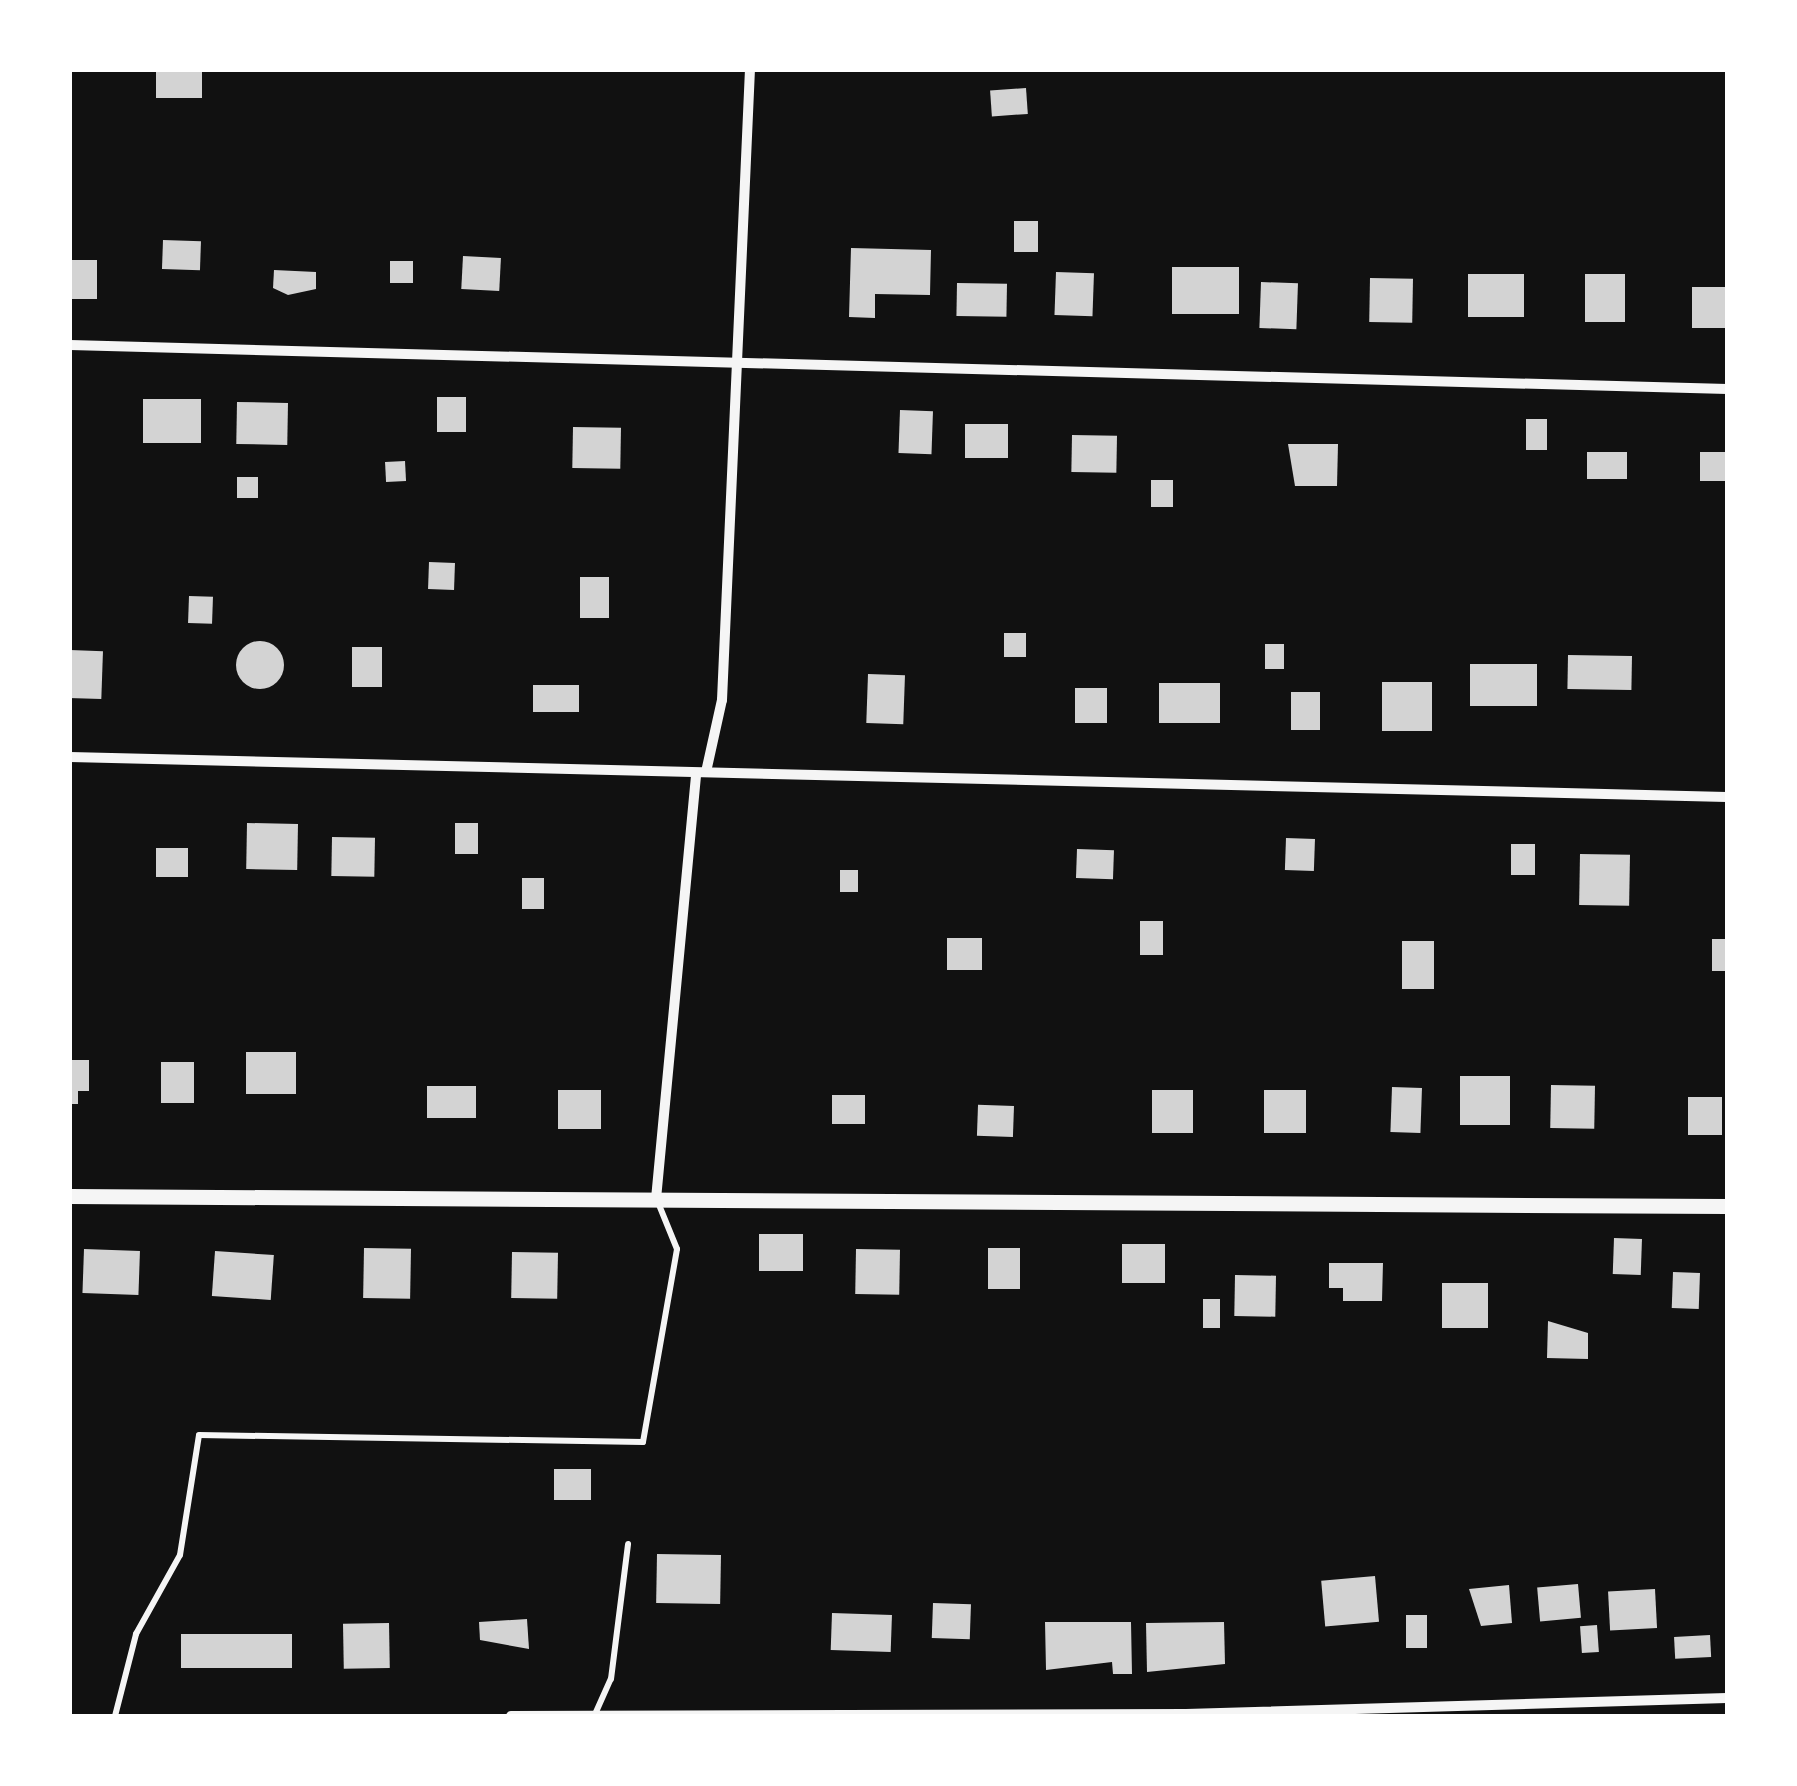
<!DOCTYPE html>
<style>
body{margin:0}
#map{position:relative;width:1797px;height:1786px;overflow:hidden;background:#111;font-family:"Roboto Condensed",sans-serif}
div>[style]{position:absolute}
.building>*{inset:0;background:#d3d3d3;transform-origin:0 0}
.round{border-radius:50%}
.service>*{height:6px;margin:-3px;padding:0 3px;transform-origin:3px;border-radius:3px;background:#f5f5f5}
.minor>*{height:10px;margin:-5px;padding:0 5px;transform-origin:5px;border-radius:5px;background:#f5f5f5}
.tertiary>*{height:15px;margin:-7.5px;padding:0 7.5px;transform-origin:7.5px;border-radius:7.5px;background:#f5f5f5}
span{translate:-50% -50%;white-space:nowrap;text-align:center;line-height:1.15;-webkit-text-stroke:10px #fff;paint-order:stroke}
.frame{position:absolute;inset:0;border:72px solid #fff;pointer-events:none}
</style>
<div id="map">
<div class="building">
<i style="left:156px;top:70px;width:46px;height:28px"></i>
<i style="left:1026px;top:88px;width:26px;height:36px;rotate:86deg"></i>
<i style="left:1014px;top:221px;width:24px;height:31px"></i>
<i style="left:163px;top:240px;width:38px;height:29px;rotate:2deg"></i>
<i style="clip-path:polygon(851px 248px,931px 250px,930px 295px,875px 294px,875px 318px,849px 317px)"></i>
<i style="left:463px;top:256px;width:38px;height:33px;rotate:3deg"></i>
<i style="left:70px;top:260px;width:27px;height:39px"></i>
<i style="left:390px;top:261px;width:23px;height:22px"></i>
<i style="left:1172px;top:267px;width:67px;height:47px"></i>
<i style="clip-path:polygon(274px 270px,316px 272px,316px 289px,288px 295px,273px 288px)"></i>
<i style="left:1056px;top:272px;width:38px;height:43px;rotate:2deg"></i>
<i style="left:1468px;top:274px;width:56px;height:43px"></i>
<i style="left:1585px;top:274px;width:40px;height:48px"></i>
<i style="left:1370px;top:278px;width:43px;height:44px;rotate:1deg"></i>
<i style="left:1261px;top:282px;width:37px;height:46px;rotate:2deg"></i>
<i style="left:957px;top:283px;width:50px;height:33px;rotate:1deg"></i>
<i style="left:1692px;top:287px;width:35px;height:41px"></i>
<i style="left:437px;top:397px;width:29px;height:35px"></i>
<i style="left:143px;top:399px;width:58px;height:44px"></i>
<i style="left:237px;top:402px;width:51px;height:42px;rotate:1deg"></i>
<i style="left:900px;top:410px;width:33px;height:43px;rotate:2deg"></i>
<i style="left:1526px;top:419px;width:21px;height:31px"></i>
<i style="left:965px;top:424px;width:43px;height:34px"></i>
<i style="left:573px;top:427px;width:48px;height:41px;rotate:1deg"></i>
<i style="left:1072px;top:435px;width:45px;height:37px;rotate:1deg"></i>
<i style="clip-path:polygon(1288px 444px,1338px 444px,1337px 486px,1295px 486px)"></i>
<i style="left:1587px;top:452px;width:40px;height:27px"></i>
<i style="left:1700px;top:452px;width:27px;height:29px"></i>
<i style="left:405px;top:461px;width:20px;height:20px;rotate:87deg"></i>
<i style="left:237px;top:477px;width:21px;height:21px"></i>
<i style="left:1151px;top:480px;width:22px;height:27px"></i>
<i style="left:429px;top:562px;width:26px;height:27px;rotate:2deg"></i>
<i style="left:580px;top:577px;width:29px;height:41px"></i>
<i style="left:189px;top:596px;width:24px;height:27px;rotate:2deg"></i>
<i style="left:1004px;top:633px;width:22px;height:24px"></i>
<i class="round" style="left:236px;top:641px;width:48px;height:48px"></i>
<i style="left:1265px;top:644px;width:19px;height:25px"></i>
<i style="left:352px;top:647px;width:30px;height:40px"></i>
<i style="left:70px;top:650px;width:33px;height:48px;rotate:2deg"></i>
<i style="left:1568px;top:655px;width:64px;height:34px;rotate:1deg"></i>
<i style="left:1470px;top:664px;width:67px;height:42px"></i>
<i style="left:868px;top:674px;width:37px;height:49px;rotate:2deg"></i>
<i style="left:1382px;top:682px;width:50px;height:49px"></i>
<i style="left:1159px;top:683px;width:61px;height:40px"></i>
<i style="left:579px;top:685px;width:27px;height:46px;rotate:90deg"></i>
<i style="left:1075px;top:688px;width:32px;height:35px"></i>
<i style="left:1291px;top:692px;width:29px;height:38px"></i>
<i style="left:247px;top:823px;width:51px;height:46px;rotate:1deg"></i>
<i style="left:455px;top:823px;width:23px;height:31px"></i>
<i style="left:332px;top:837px;width:43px;height:39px;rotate:1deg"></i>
<i style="left:1286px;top:838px;width:29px;height:32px;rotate:2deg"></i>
<i style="left:1511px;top:844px;width:24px;height:31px"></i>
<i style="left:156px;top:848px;width:32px;height:29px"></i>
<i style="left:1077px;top:849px;width:37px;height:29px;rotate:2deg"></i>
<i style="left:1580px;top:854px;width:50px;height:51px;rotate:1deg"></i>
<i style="left:840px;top:870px;width:18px;height:22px"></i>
<i style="left:522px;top:878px;width:22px;height:31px"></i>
<i style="left:1140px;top:921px;width:23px;height:34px"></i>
<i style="left:947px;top:938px;width:35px;height:32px"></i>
<i style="left:1712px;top:939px;width:15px;height:32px"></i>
<i style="left:1402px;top:941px;width:32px;height:48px"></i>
<i style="left:246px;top:1052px;width:50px;height:42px"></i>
<i style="clip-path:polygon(70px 1060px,89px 1060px,89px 1091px,78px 1091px,78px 1104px,70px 1104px)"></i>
<i style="left:161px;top:1062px;width:33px;height:41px"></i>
<i style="left:1460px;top:1076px;width:50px;height:49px"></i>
<i style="left:1551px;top:1085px;width:44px;height:43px;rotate:1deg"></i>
<i style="left:427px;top:1086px;width:49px;height:32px"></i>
<i style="left:1392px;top:1087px;width:30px;height:45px;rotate:2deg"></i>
<i style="left:601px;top:1090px;width:39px;height:43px;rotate:90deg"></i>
<i style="left:1152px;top:1090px;width:41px;height:43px"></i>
<i style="left:1264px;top:1090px;width:42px;height:43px"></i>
<i style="left:832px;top:1095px;width:33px;height:29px"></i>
<i style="left:1688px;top:1097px;width:34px;height:38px"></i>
<i style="left:1014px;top:1106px;width:31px;height:36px;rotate:92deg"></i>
<i style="left:759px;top:1234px;width:44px;height:37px"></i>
<i style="left:1614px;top:1238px;width:28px;height:36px;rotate:2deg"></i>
<i style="left:1122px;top:1244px;width:43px;height:39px"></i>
<i style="left:364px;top:1248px;width:47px;height:50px;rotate:1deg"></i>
<i style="left:988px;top:1248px;width:32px;height:41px"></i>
<i style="left:84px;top:1249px;width:56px;height:44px;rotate:2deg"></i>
<i style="left:856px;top:1249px;width:44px;height:45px;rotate:1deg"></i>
<i style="left:215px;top:1251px;width:59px;height:45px;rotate:4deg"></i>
<i style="left:512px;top:1252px;width:46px;height:46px;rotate:1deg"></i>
<i style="clip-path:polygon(1329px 1263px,1383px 1263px,1382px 1301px,1343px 1301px,1343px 1288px,1329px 1288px)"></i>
<i style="left:1673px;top:1272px;width:27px;height:36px;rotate:2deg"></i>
<i style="left:1235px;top:1275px;width:41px;height:41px;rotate:1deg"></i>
<i style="left:1442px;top:1283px;width:46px;height:45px"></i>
<i style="left:1203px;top:1299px;width:17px;height:29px"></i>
<i style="clip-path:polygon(1548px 1321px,1588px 1333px,1588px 1359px,1547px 1358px)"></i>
<i style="left:554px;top:1469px;width:37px;height:31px"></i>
<i style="left:657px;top:1554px;width:64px;height:49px;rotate:1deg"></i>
<i style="left:1375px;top:1576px;width:46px;height:54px;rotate:85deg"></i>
<i style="left:1578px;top:1584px;width:34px;height:41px;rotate:85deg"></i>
<i style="clip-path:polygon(1509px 1585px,1512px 1623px,1481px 1626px,1469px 1589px)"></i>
<i style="left:1655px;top:1589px;width:39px;height:47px;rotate:87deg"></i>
<i style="left:933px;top:1603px;width:38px;height:35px;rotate:2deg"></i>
<i style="left:832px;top:1613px;width:60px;height:37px;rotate:2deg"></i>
<i style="left:1406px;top:1615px;width:21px;height:33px"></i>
<i style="clip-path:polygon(527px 1619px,529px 1649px,480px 1640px,479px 1622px)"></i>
<i style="clip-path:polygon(1045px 1622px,1131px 1622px,1132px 1674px,1113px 1674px,1112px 1662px,1046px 1670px)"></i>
<i style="clip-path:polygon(1224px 1622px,1225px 1664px,1147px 1672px,1146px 1623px)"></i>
<i style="left:389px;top:1623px;width:45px;height:46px;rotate:89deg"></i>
<i style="left:1597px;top:1625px;width:27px;height:17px;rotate:86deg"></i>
<i style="left:292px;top:1634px;width:34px;height:111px;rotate:90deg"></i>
<i style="left:1710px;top:1635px;width:22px;height:36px;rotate:87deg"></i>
</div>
<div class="service">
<i style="left:596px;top:1712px;width:36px;rotate:-66deg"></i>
<i style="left:611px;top:1679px;width:136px;rotate:-82.8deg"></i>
<i style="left:115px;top:1716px;width:85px;rotate:-75.6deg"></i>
<i style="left:136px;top:1634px;width:90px;rotate:-60.9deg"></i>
<i style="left:180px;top:1555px;width:121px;rotate:-81deg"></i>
<i style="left:199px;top:1435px;width:444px;rotate:0.9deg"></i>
<i style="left:643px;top:1442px;width:196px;rotate:-80deg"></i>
<i style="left:677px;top:1249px;width:53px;rotate:-112.2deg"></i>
</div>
<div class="minor">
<i style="left:70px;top:345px;width:1658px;rotate:1.52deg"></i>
<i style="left:70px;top:757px;width:1657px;rotate:1.38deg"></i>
<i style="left:706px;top:772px;width:74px;rotate:-77.5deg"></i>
<i style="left:722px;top:700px;width:631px;rotate:-87.46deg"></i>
<i style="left:656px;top:1199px;width:428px;rotate:-84.6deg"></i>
<i style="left:511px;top:1716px;width:675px;rotate:-0.17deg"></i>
<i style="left:1186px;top:1714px;width:541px;rotate:-1.69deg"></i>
</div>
<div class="tertiary">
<i style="left:70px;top:1196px;width:1657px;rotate:0.35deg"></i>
</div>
<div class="frame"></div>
</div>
